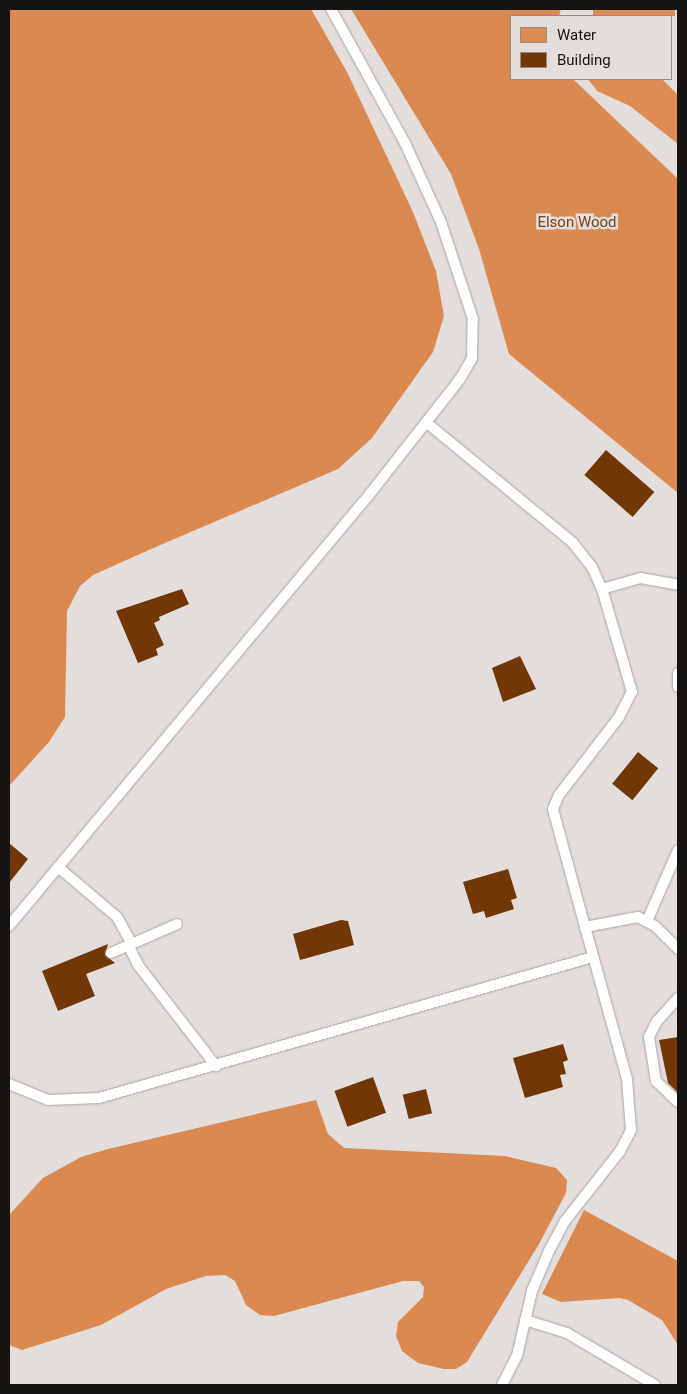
<!DOCTYPE html>
<style>
body{margin:0}
#map{position:relative;width:687px;height:1394px;overflow:hidden;background:#e3dedb;font-family:Roboto,sans-serif}
div>[style]{position:absolute}
.forest>*{inset:0;background:#da8951}
.water>*{inset:0;background:#dd8c54;transform-origin:0 0}
.building>*{inset:0;background:#713806;transform-origin:0 0}
.roads{filter:drop-shadow(0 0 1px #aba5a2) drop-shadow(0 0 1px #aba5a2)}
.lane>*{height:10px;margin:-5px;padding:0 5px;transform-origin:5px;border-radius:5px;background:#fff}
span{translate:-50% -50%;white-space:nowrap;text-align:center;line-height:1.15;-webkit-text-stroke:5px #e3dedb;paint-order:stroke}
.park-label{font-size:15px;color:#774219}
.frame{position:absolute;inset:0;border:10px solid #151412;pointer-events:none}
.legend{position:absolute;left:510px;top:15px;width:162px;height:65px;box-sizing:border-box;background:#e3dedb;border:1px solid #918d8b;margin:0;padding:6px 9px;list-style:none;font-size:15px;color:#151412}
.legend li{display:flex;align-items:center;gap:10px;height:25px}
.legend b{width:25px;border:1px solid #918d8b}
</style>
<div id="map">
<div class="forest">
<i style="clip-path:polygon(9px 9px,311px 9px,347px 72px,413px 212px,436px 271px,444px 316px,433px 352px,372px 438px,338px 469px,151px 549px,93px 575px,80px 586px,67px 611px,65px 717px,49px 742px,9px 786px)"></i>
<i style="clip-path:polygon(351px 9px,561px 9px,559px 16px,511px 16px,511px 79px,573px 79px,678px 179px,678px 493px,509px 354px,479px 249px,451px 174px)"></i>
<i style="clip-path:polygon(316px 1100px,328px 1134px,344px 1148px,505px 1156px,556px 1168px,567px 1180px,566px 1193px,539px 1244px,467px 1362px,456px 1369px,444px 1369px,418px 1363px,402px 1351px,396px 1336px,398px 1322px,423px 1297px,424px 1287px,419px 1281px,403px 1281px,274px 1316px,260px 1315px,246px 1305px,235px 1281px,225px 1275px,206px 1276px,166px 1289px,101px 1325px,22px 1350px,9px 1345px,9px 1215px,43px 1178px,81px 1157px,108px 1149px)"></i>
<i style="clip-path:polygon(584px 1210px,678px 1261px,678px 1345px,662px 1320px,628px 1300px,619px 1298px,561px 1302px,542px 1294px)"></i>
</div>
<div class="water">
<i style="left:593px;top:9px;width:82px;height:7px"></i>
<i style="clip-path:polygon(588px 79px,662px 79px,678px 95px,678px 144px,630px 106px,597px 91px)"></i>
</div>
<div class="building">
<i style="left:606px;top:450px;width:64px;height:33px;rotate:41deg"></i>
<i style="clip-path:polygon(182px 589px,189px 604px,159px 617px,160px 620px,154px 623px,164px 645px,156px 649px,158px 655px,138px 663px,116px 611px)"></i>
<i style="clip-path:polygon(520px 656px,536px 689px,503px 702px,492px 668px)"></i>
<i style="left:638px;top:752px;width:26px;height:41px;rotate:39deg"></i>
<i style="clip-path:polygon(9px 843px,28px 859px,9px 883px)"></i>
<i style="clip-path:polygon(508px 869px,517px 898px,511px 900px,514px 909px,486px 918px,484px 911px,473px 914px,463px 882px)"></i>
<i style="clip-path:polygon(341px 920px,348px 921px,354px 945px,300px 960px,293px 934px)"></i>
<i style="clip-path:polygon(108px 944px,105px 955px,115px 963px,86px 974px,95px 996px,58px 1011px,42px 971px)"></i>
<i style="clip-path:polygon(678px 1037px,678px 1093px,668px 1083px,659px 1040px)"></i>
<i style="clip-path:polygon(563px 1044px,568px 1060px,563px 1062px,566px 1074px,560px 1075px,563px 1087px,525px 1098px,513px 1058px)"></i>
<i style="left:373px;top:1077px;width:38px;height:41px;rotate:70deg"></i>
<i style="left:426px;top:1089px;width:25px;height:24px;rotate:76deg"></i>
</div>
<div class="roads">
<div class="lane">
<i style="left:427px;top:423px;width:189px;rotate:39.4deg"></i>
<i style="left:573px;top:543px;width:31px;rotate:52deg"></i>
<i style="left:592px;top:567px;width:24px;rotate:66deg"></i>
<i style="left:602px;top:589px;width:40px;rotate:-16deg"></i>
<i style="left:640px;top:578px;width:39px;rotate:10deg"></i>
<i style="left:678px;top:673px;width:14px;rotate:90deg"></i>
<i style="left:58px;top:867px;width:77px;rotate:40.3deg"></i>
<i style="left:117px;top:917px;width:31px;rotate:61deg"></i>
<i style="left:647px;top:921px;width:77px;rotate:-66.4deg"></i>
<i style="left:9px;top:926px;width:562px;rotate:-50.13deg"></i>
<i style="left:369px;top:495px;width:147px;rotate:-51.9deg"></i>
<i style="left:460px;top:379px;width:24px;rotate:-60deg"></i>
<i style="left:472px;top:358px;width:39px;rotate:-89deg"></i>
<i style="left:473px;top:319px;width:102px;rotate:-108.3deg"></i>
<i style="left:441px;top:222px;width:87px;rotate:-114.5deg"></i>
<i style="left:405px;top:143px;width:153px;rotate:-118.9deg"></i>
<i style="left:585px;top:927px;width:122px;rotate:-105.2deg"></i>
<i style="left:553px;top:809px;width:15px;rotate:-67deg"></i>
<i style="left:559px;top:795px;width:98px;rotate:-52.4deg"></i>
<i style="left:619px;top:717px;width:28px;rotate:-63deg"></i>
<i style="left:632px;top:692px;width:107px;rotate:-106.2deg"></i>
<i style="left:128px;top:945px;width:22px;rotate:63deg"></i>
<i style="left:138px;top:965px;width:128px;rotate:52.3deg"></i>
<i style="left:111px;top:953px;width:72px;rotate:-23.7deg"></i>
<i style="left:678px;top:998px;width:31px;rotate:132deg"></i>
<i style="left:657px;top:1021px;width:18px;rotate:117deg"></i>
<i style="left:649px;top:1037px;width:45px;rotate:81deg"></i>
<i style="left:656px;top:1081px;width:30px;rotate:44deg"></i>
<i style="left:9px;top:1084px;width:42px;rotate:22.3deg"></i>
<i style="left:48px;top:1100px;width:51px;rotate:-2.2deg"></i>
<i style="left:99px;top:1098px;width:514px;rotate:-15.93deg"></i>
<i style="left:525px;top:1320px;width:44px;rotate:17.2deg"></i>
<i style="left:567px;top:1333px;width:102px;rotate:30.6deg"></i>
<i style="left:502px;top:1385px;width:33px;rotate:-63deg"></i>
<i style="left:517px;top:1356px;width:67px;rotate:-77deg"></i>
<i style="left:532px;top:1291px;width:43px;rotate:-67deg"></i>
<i style="left:549px;top:1251px;width:34px;rotate:-62deg"></i>
<i style="left:565px;top:1221px;width:89px;rotate:-51.8deg"></i>
<i style="left:620px;top:1151px;width:24px;rotate:-62deg"></i>
<i style="left:631px;top:1130px;width:51px;rotate:-94.5deg"></i>
<i style="left:627px;top:1079px;width:158px;rotate:-105.4deg"></i>
<i style="left:585px;top:927px;width:54px;rotate:-10.7deg"></i>
<i style="left:638px;top:917px;width:19px;rotate:28deg"></i>
<i style="left:655px;top:926px;width:33px;rotate:45deg"></i>
</div>
</div>
<div class="park-label">
<span style="left:577px;top:223px">Elson Wood</span>
</div>
<div class="frame"></div>
<ul class="legend">
<li><b style="height:14px;background:#dd8c54"></b>Water</li>
<li><b style="height:14px;background:#713806"></b>Building</li>
</ul>
</div>
